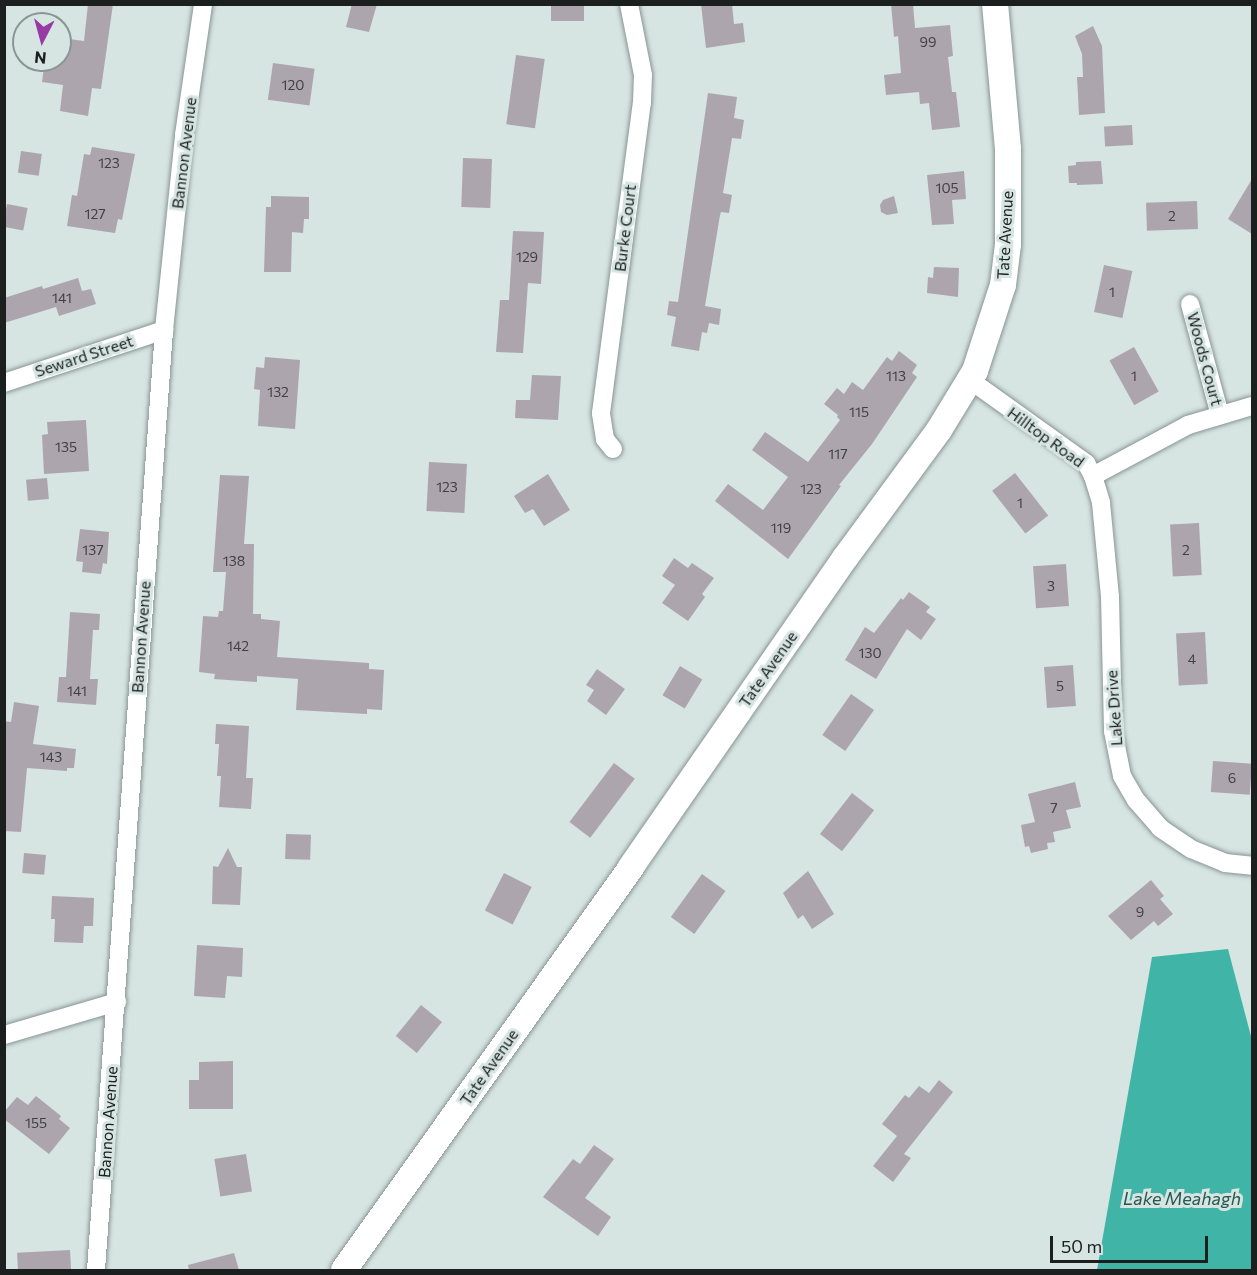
<!DOCTYPE html>
<style>
body{margin:0}
#map{position:relative;width:1257px;height:1275px;overflow:hidden;background:#d6e4e2;font-family:Commissioner,sans-serif}
div>[style]{position:absolute}
.water>*{inset:0;background:#40b5a7}
.building>*{inset:0;background:#ada5ae;transform-origin:0 0}
.roads{filter:drop-shadow(0 0 2px #889593) drop-shadow(0 0 2px #889593)}
.street>*{height:18px;margin:-9px;padding:0 9px;transform-origin:9px;border-radius:9px;background:#fff}
.secondary>*{height:26px;margin:-13px;padding:0 13px;transform-origin:13px;border-radius:13px;background:#fff}
span{translate:-50% -50%;white-space:nowrap;text-align:center;line-height:1.15;-webkit-text-stroke:6px #d6e4e2;paint-order:stroke}
.number-label{font-size:14px;color:#404143}
.number-label span{-webkit-text-stroke-width:0}
.street-label{font-size:16px;color:#1b201f}
.water-label{font-size:18px;color:#275851;font-style:italic}
.frame{position:absolute;inset:0;border:6px solid #1b201f;pointer-events:none}
.north{position:absolute;left:12px;top:12px;width:60px;height:60px;box-sizing:border-box;background:#d6e4e2;border:2px solid #8b9694;border-radius:50%;rotate:186deg;font-size:16px;font-weight:700;line-height:24px;text-align:center;color:#1b201f}
.north::after{content:'';display:block;margin:auto;width:21px;height:27px;background:#973aa3;clip-path:polygon(50% 0,100% 100%,50% 72%,0 100%)}
.scale{position:absolute;left:1050px;top:1236px;width:158px;height:27px;box-sizing:border-box;border:3px solid #1b201f;border-top:0;padding-left:8px;font-size:18px;line-height:21px;white-space:nowrap;color:#1b201f;-webkit-text-stroke:4px #d6e4e2;paint-order:stroke}
</style>
<div id="map">
<div class="water">
<i style="clip-path:polygon(1228px 949px,1252px 1040px,1252px 1270px,1097px 1270px,1152px 957px)"></i>
</div>
<div class="building">
<i style="clip-path:polygon(88px 4px,113px 4px,101px 89px,92px 88px,88px 116px,60px 111px,63px 85px,42px 82px,45px 60px,60px 60px,62px 38px,84px 41px)"></i>
<i style="clip-path:polygon(352px 4px,377px 4px,369px 32px,346px 27px)"></i>
<i style="left:551px;top:4px;width:33px;height:17px"></i>
<i style="clip-path:polygon(701px 4px,732px 4px,734px 24px,743px 23px,745px 42px,706px 48px)"></i>
<i style="clip-path:polygon(891px 4px,913px 4px,915px 28px,950px 25px,953px 56px,948px 57px,952px 92px,956px 92px,960px 127px,932px 130px,929px 103px,920px 104px,919px 92px,886px 95px,884px 75px,901px 73px,898px 36px,894px 37px)"></i>
<i style="clip-path:polygon(1093px 26px,1102px 46px,1105px 113px,1079px 115px,1077px 77px,1083px 77px,1082px 54px,1075px 36px)"></i>
<i style="left:516px;top:55px;width:29px;height:70px;rotate:8deg"></i>
<i style="left:273px;top:63px;width:42px;height:37px;rotate:8deg"></i>
<i style="clip-path:polygon(708px 93px,737px 97px,734px 118px,744px 120px,741px 139px,732px 138px,723px 193px,732px 195px,729px 213px,721px 212px,720px 215px,705px 306px,721px 309px,719px 325px,709px 323px,707px 333px,702px 332px,699px 351px,671px 346px,676px 317px,667px 315px,669px 301px,678px 302px)"></i>
<i style="left:1132px;top:125px;width:20px;height:28px;rotate:87deg"></i>
<i style="clip-path:polygon(92px 147px,135px 154px,122px 220px,118px 219px,115px 233px,67px 226px,72px 195px,77px 196px,84px 154px,90px 155px)"></i>
<i style="left:21px;top:151px;width:21px;height:22px;rotate:8deg"></i>
<i style="left:463px;top:158px;width:29px;height:49px;rotate:2deg"></i>
<i style="clip-path:polygon(1101px 161px,1103px 184px,1077px 185px,1077px 183px,1069px 183px,1068px 166px,1076px 165px,1076px 162px)"></i>
<i style="clip-path:polygon(964px 171px,966px 199px,952px 200px,954px 224px,932px 225px,927px 175px)"></i>
<i style="clip-path:polygon(1252px 179px,1252px 234px,1228px 219px)"></i>
<i style="clip-path:polygon(271px 196px,309px 197px,309px 219px,304px 219px,303px 233px,292px 232px,291px 272px,264px 272px,266px 207px,271px 207px)"></i>
<i style="clip-path:polygon(894px 196px,898px 213px,887px 215px,881px 212px,880px 205px,883px 200px)"></i>
<i style="left:1197px;top:201px;width:28px;height:51px;rotate:88deg"></i>
<i style="left:7px;top:204px;width:21px;height:23px;rotate:11deg"></i>
<i style="clip-path:polygon(513px 231px,544px 232px,541px 284px,528px 283px,523px 353px,496px 352px,500px 300px,509px 300px)"></i>
<i style="left:1104px;top:265px;width:29px;height:48px;rotate:12deg"></i>
<i style="clip-path:polygon(934px 267px,959px 268px,958px 297px,927px 293px,928px 277px,933px 278px)"></i>
<i style="clip-path:polygon(78px 278px,82px 291px,91px 289px,96px 304px,59px 316px,56px 307px,4px 323px,4px 298px,42px 286px,43px 289px)"></i>
<i style="left:1134px;top:347px;width:51px;height:28px;rotate:61deg"></i>
<i style="clip-path:polygon(899px 351px,917px 365px,912px 373px,917px 377px,872px 444px,839px 485px,841px 486px,788px 559px,715px 501px,728px 484px,763px 510px,788px 477px,752px 450px,765px 432px,808px 462px,840px 420px,837px 417px,838px 415px,824px 404px,837px 388px,844px 394px,852px 382px,863px 390px,887px 357px,892px 361px)"></i>
<i style="clip-path:polygon(265px 357px,300px 360px,295px 429px,258px 426px,260px 390px,254px 389px,256px 367px,264px 368px)"></i>
<i style="clip-path:polygon(532px 375px,561px 376px,558px 420px,515px 418px,516px 400px,530px 400px)"></i>
<i style="clip-path:polygon(86px 420px,89px 471px,44px 474px,42px 435px,48px 434px,47px 422px)"></i>
<i style="left:429px;top:462px;width:38px;height:49px;rotate:3deg"></i>
<i style="left:1015px;top:473px;width:54px;height:29px;rotate:52deg"></i>
<i style="clip-path:polygon(548px 474px,570px 510px,544px 526px,533px 509px,525px 513px,514px 496px)"></i>
<i style="clip-path:polygon(220px 475px,249px 476px,244px 544px,254px 544px,253px 614px,261px 614px,261px 619px,280px 621px,277px 657px,369px 663px,369px 669px,384px 670px,382px 710px,367px 709px,367px 714px,296px 710px,298px 679px,257px 676px,257px 682px,214px 679px,215px 674px,199px 672px,203px 616px,218px 617px,219px 611px,223px 611px,226px 572px,213px 572px)"></i>
<i style="left:47px;top:478px;width:21px;height:21px;rotate:85deg"></i>
<i style="left:1199px;top:523px;width:52px;height:29px;rotate:87deg"></i>
<i style="clip-path:polygon(80px 529px,109px 532px,107px 564px,103px 563px,101px 574px,82px 572px,83px 562px,76px 561px)"></i>
<i style="clip-path:polygon(674px 558px,688px 568px,692px 563px,714px 578px,702px 594px,705px 597px,688px 621px,662px 603px,675px 585px,662px 576px)"></i>
<i style="left:1066px;top:564px;width:42px;height:33px;rotate:86deg"></i>
<i style="clip-path:polygon(909px 592px,930px 607px,926px 612px,936px 619px,921px 640px,907px 629px,876px 679px,845px 660px,865px 627px,874px 633px,901px 598px,903px 600px)"></i>
<i style="clip-path:polygon(70px 612px,100px 614px,99px 630px,93px 630px,90px 679px,98px 679px,96px 705px,57px 702px,59px 677px,66px 677px)"></i>
<i style="left:1205px;top:632px;width:52px;height:29px;rotate:87deg"></i>
<i style="left:1073px;top:665px;width:41px;height:29px;rotate:86deg"></i>
<i style="left:680px;top:666px;width:26px;height:34px;rotate:31deg"></i>
<i style="clip-path:polygon(597px 669px,625px 689px,606px 715px,587px 701px,594px 690px,586px 685px)"></i>
<i style="left:851px;top:694px;width:28px;height:50px;rotate:35deg"></i>
<i style="clip-path:polygon(14px 702px,39px 706px,33px 744px,76px 749px,74px 768px,67px 768px,67px 771px,27px 768px,21px 832px,4px 831px,4px 721px,11px 722px)"></i>
<i style="clip-path:polygon(216px 724px,249px 726px,246px 778px,253px 778px,251px 809px,219px 807px,221px 776px,217px 776px,219px 744px,215px 744px)"></i>
<i style="left:1213px;top:761px;width:39px;height:31px;rotate:4deg"></i>
<i style="left:614px;top:763px;width:26px;height:74px;rotate:37deg"></i>
<i style="clip-path:polygon(1075px 782px,1081px 807px,1066px 810px,1071px 828px,1053px 832px,1055px 842px,1047px 843px,1048px 849px,1031px 853px,1029px 846px,1025px 847px,1021px 825px,1035px 822px,1028px 794px)"></i>
<i style="left:852px;top:793px;width:28px;height:52px;rotate:38deg"></i>
<i style="left:286px;top:834px;width:25px;height:25px;rotate:2deg"></i>
<i style="clip-path:polygon(228px 848px,237px 867px,242px 867px,240px 905px,212px 904px,213px 866px,218px 867px)"></i>
<i style="left:24px;top:853px;width:22px;height:20px;rotate:5deg"></i>
<i style="clip-path:polygon(808px 871px,834px 914px,812px 929px,803px 915px,798px 919px,783px 893px)"></i>
<i style="left:504px;top:873px;width:31px;height:42px;rotate:27deg"></i>
<i style="left:702px;top:874px;width:29px;height:53px;rotate:36deg"></i>
<i style="clip-path:polygon(1151px 880px,1164px 896px,1160px 899px,1173px 914px,1158px 926px,1154px 921px,1131px 940px,1108px 916px)"></i>
<i style="clip-path:polygon(52px 896px,94px 898px,93px 926px,84px 926px,83px 943px,54px 942px,55px 919px,51px 919px)"></i>
<i style="clip-path:polygon(197px 945px,243px 948px,242px 977px,227px 976px,225px 998px,194px 996px)"></i>
<i style="left:421px;top:1005px;width:27px;height:40px;rotate:39deg"></i>
<i style="clip-path:polygon(233px 1061px,233px 1109px,189px 1109px,189px 1080px,199px 1080px,199px 1062px)"></i>
<i style="clip-path:polygon(939px 1080px,953px 1092px,904px 1154px,911px 1158px,893px 1182px,873px 1166px,897px 1136px,882px 1124px,905px 1095px,909px 1098px,919px 1086px,929px 1093px)"></i>
<i style="clip-path:polygon(36px 1096px,61px 1116px,59px 1119px,70px 1128px,49px 1154px,4px 1119px,4px 1112px,17px 1097px,28px 1105px)"></i>
<i style="clip-path:polygon(594px 1145px,614px 1159px,585px 1198px,611px 1217px,598px 1236px,543px 1197px,573px 1159px,580px 1164px)"></i>
<i style="left:246px;top:1154px;width:38px;height:32px;rotate:81deg"></i>
<i style="left:70px;top:1250px;width:19px;height:53px;rotate:87deg"></i>
<i style="clip-path:polygon(234px 1253px,239px 1270px,189px 1270px,188px 1265px)"></i>
</div>
<div class="roads">
<div class="street">
<i style="left:1190px;top:304px;width:115px;rotate:74.9deg"></i>
<i style="left:970px;top:380px;width:143px;rotate:35.6deg"></i>
<i style="left:1086px;top:463px;width:15px;rotate:62deg"></i>
<i style="left:1093px;top:476px;width:28px;rotate:73deg"></i>
<i style="left:1101px;top:503px;width:94px;rotate:84.5deg"></i>
<i style="left:1110px;top:597px;width:134px;rotate:88.7deg"></i>
<i style="left:1113px;top:731px;width:46px;rotate:78.7deg"></i>
<i style="left:1122px;top:776px;width:28px;rotate:60deg"></i>
<i style="left:1136px;top:800px;width:37px;rotate:49deg"></i>
<i style="left:1160px;top:828px;width:37px;rotate:34deg"></i>
<i style="left:1191px;top:849px;width:37px;rotate:22deg"></i>
<i style="left:1225px;top:863px;width:27px;rotate:6deg"></i>
<i style="left:4px;top:383px;width:169px;rotate:-18.3deg"></i>
<i style="left:613px;top:449px;width:13px;rotate:-129deg"></i>
<i style="left:605px;top:439px;width:26px;rotate:-99deg"></i>
<i style="left:601px;top:413px;width:313px;rotate:-82.5deg"></i>
<i style="left:642px;top:103px;width:28px;rotate:-88deg"></i>
<i style="left:643px;top:75px;width:72px;rotate:-101.2deg"></i>
<i style="left:1093px;top:476px;width:108px;rotate:-28.2deg"></i>
<i style="left:1188px;top:425px;width:67px;rotate:-16.5deg"></i>
<i style="left:4px;top:1035px;width:118px;rotate:-16.3deg"></i>
<i style="left:96px;top:1270px;width:942px;rotate:-85.86deg"></i>
<i style="left:164px;top:330px;width:196px;rotate:-84.1deg"></i>
<i style="left:184px;top:135px;width:132px;rotate:-81.7deg"></i>
</div>
<div class="secondary">
<i style="left:344px;top:1270px;width:495px;rotate:-54.5deg"></i>
<i style="left:631px;top:867px;width:376px;rotate:-55.3deg"></i>
<i style="left:845px;top:558px;width:159px;rotate:-53.7deg"></i>
<i style="left:939px;top:430px;width:69px;rotate:-58.6deg"></i>
<i style="left:975px;top:371px;width:90px;rotate:-72deg"></i>
<i style="left:1003px;top:285px;width:41px;rotate:-83deg"></i>
<i style="left:1008px;top:244px;width:95px;rotate:-90deg"></i>
<i style="left:1008px;top:149px;width:146px;rotate:-95.1deg"></i>
</div>
</div>
<div class="number-label">
<span style="left:928px;top:42px">99</span>
<span style="left:293px;top:85px">120</span>
<span style="left:109px;top:163px">123</span>
<span style="left:947px;top:188px">105</span>
<span style="left:95px;top:214px">127</span>
<span style="left:1172px;top:216px">2</span>
<span style="left:527px;top:257px">129</span>
<span style="left:1112px;top:292px">1</span>
<span style="left:62px;top:298px">141</span>
<span style="left:896px;top:376px">113</span>
<span style="left:1134px;top:376px">1</span>
<span style="left:278px;top:392px">132</span>
<span style="left:859px;top:412px">115</span>
<span style="left:66px;top:447px">135</span>
<span style="left:838px;top:454px">117</span>
<span style="left:447px;top:487px">123</span>
<span style="left:811px;top:489px">123</span>
<span style="left:1020px;top:503px">1</span>
<span style="left:781px;top:528px">119</span>
<span style="left:93px;top:550px">137</span>
<span style="left:1186px;top:550px">2</span>
<span style="left:234px;top:561px">138</span>
<span style="left:1051px;top:586px">3</span>
<span style="left:238px;top:646px">142</span>
<span style="left:870px;top:653px">130</span>
<span style="left:1192px;top:659px">4</span>
<span style="left:1060px;top:686px">5</span>
<span style="left:77px;top:691px">141</span>
<span style="left:51px;top:757px">143</span>
<span style="left:1232px;top:778px">6</span>
<span style="left:1054px;top:808px">7</span>
<span style="left:1140px;top:912px">9</span>
<span style="left:36px;top:1123px">155</span>
</div>
<div class="street-label">
<span style="left:184px;top:153px;rotate:-83deg">Bannon Avenue</span>
<span style="left:625px;top:228px;rotate:-83deg">Burke Court</span>
<span style="left:1005px;top:235px;rotate:-87deg">Tate Avenue</span>
<span style="left:84px;top:356px;rotate:-18deg">Seward Street</span>
<span style="left:1205px;top:359px;rotate:75deg">Woods Court</span>
<span style="left:1046px;top:437px;rotate:36deg">Hilltop Road</span>
<span style="left:141px;top:637px;rotate:-86deg">Bannon Avenue</span>
<span style="left:768px;top:669px;rotate:-55deg">Tate Avenue</span>
<span style="left:1114px;top:708px;rotate:-94deg">Lake Drive</span>
<span style="left:489px;top:1067px;rotate:-55deg">Tate Avenue</span>
<span style="left:108px;top:1122px;rotate:-86deg">Bannon Avenue</span>
</div>
<div class="water-label">
<span style="left:1182px;top:1198px">Lake Meahagh</span>
</div>
<div class="frame"></div>
<div class="north">N</div>
<div class="scale">50 m</div>
</div>
